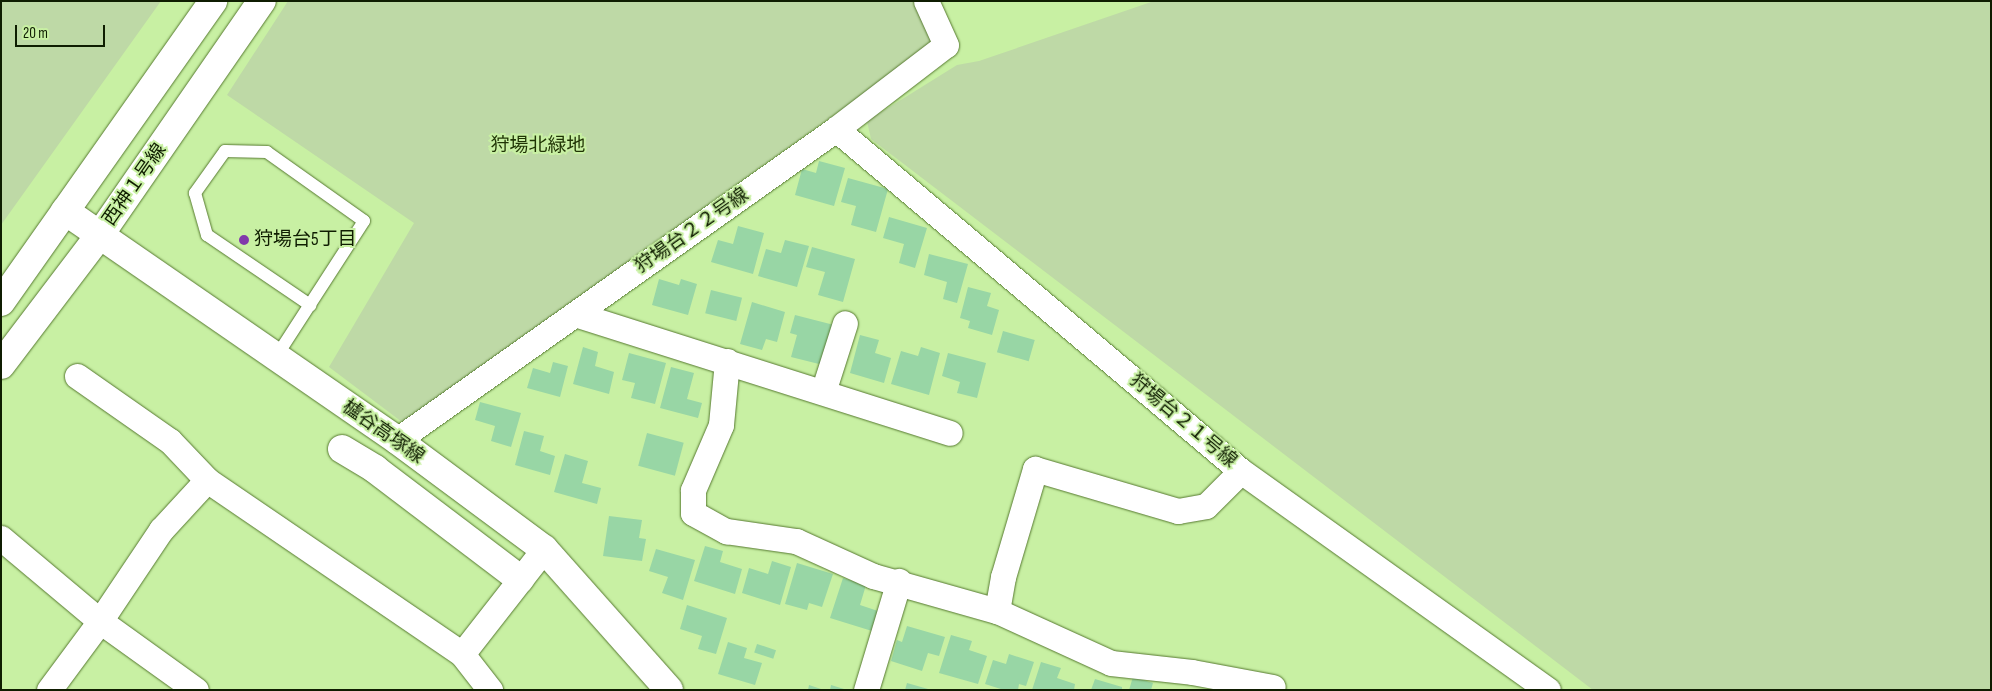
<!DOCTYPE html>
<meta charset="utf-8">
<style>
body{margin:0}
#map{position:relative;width:1992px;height:691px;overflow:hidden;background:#c8f0a3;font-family:"Sofia Sans Condensed","Noto Sans JP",sans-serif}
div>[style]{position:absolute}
.green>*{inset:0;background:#bed9a6}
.building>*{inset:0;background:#98d6a5;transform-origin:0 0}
.roads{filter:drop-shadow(0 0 1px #567930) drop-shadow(0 0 1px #567930)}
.service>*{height:12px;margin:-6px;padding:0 6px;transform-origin:6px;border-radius:6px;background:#fff}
.minor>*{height:25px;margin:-12.5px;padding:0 12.5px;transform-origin:12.5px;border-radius:12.5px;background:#fff}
.tertiary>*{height:28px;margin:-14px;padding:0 14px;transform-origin:14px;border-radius:14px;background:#fff}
.dots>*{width:14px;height:14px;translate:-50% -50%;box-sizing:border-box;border:2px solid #c8f0a3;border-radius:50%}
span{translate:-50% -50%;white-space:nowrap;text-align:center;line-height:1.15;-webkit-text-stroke:4px #c8f0a3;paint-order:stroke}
.park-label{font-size:19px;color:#1f3304}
.street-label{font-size:19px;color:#0f1d01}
.poi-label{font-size:19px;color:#0f1d01}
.left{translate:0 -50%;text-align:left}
.frame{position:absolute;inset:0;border:2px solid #0f1d01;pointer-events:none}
.scale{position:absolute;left:15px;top:25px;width:90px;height:22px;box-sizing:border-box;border:2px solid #0f1d01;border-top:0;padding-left:6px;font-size:15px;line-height:18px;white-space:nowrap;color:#0f1d01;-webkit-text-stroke:4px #c8f0a3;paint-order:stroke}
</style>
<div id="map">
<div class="green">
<i style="clip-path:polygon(1px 1px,161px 1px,1px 225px)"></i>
<i style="clip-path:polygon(288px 1px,914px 1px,932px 45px,402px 422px,329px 367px,414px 223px,227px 95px)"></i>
<i style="clip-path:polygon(1154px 1px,1991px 1px,1991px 690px,1593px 690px,871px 139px,867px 121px,957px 65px,979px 61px)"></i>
</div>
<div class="building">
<i style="clip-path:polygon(819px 161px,845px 168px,834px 206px,795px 195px,802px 169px,816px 173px)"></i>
<i style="clip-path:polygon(848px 178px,888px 189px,876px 232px,851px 225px,856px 206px,841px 202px)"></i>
<i style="clip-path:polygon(889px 217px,927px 228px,915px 268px,899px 263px,904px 244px,883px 238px)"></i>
<i style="clip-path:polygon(738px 226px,764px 233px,753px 274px,711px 262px,718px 240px,733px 244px)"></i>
<i style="clip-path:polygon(785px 240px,809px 246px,797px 287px,758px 276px,766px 249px,781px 253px)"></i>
<i style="clip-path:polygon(812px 247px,855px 259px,843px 302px,818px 295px,825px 272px,806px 267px)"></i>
<i style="clip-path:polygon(929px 254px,968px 264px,957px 303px,943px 299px,947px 282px,924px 275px)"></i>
<i style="clip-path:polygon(659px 279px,679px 285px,681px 279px,697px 284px,688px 315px,652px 305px)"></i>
<i style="clip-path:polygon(968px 287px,991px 293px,987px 306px,999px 310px,992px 335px,968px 328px,970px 321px,960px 318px)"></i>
<i style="left:711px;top:290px;width:32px;height:24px;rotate:14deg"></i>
<i style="clip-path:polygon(752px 302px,785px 312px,777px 342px,766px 339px,762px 350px,740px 344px)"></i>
<i style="clip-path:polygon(795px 315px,834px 325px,823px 365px,791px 357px,797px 335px,790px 333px)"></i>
<i style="left:1003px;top:331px;width:33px;height:22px;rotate:16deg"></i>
<i style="clip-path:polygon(860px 335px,879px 340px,875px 353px,891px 358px,884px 383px,850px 373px)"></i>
<i style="clip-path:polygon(583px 347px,598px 352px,595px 366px,614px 372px,609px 394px,573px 384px)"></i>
<i style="clip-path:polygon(921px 347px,940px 353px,929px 395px,891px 384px,901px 351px,918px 356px)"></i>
<i style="clip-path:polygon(629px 353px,666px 363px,655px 404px,631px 398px,635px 383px,622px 380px)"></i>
<i style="clip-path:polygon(948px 353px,986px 363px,977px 398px,957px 393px,960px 382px,942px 376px)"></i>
<i style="clip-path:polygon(553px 362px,568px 366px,560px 397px,527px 388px,533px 368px,550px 373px)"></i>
<i style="clip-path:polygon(671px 367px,694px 373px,687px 399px,702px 403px,698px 418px,660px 408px)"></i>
<i style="clip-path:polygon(480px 402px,521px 413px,511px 447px,491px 441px,495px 426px,475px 420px)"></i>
<i style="clip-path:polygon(524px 431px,544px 436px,540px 451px,555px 456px,550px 475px,515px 465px)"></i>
<i style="left:647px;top:433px;width:38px;height:34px;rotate:15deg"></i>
<i style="clip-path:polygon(565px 454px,588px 461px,582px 483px,601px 488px,597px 504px,554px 492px)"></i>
<i style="clip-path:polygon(609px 516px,642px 520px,639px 538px,646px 539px,642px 561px,603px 556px)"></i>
<i style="clip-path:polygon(705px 546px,723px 551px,720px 562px,742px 569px,735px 594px,694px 581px)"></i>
<i style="clip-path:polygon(656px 549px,695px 560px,683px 600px,662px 593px,668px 577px,649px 571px)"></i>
<i style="clip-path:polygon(772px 561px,791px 567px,780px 605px,742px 593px,749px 568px,768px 574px)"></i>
<i style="clip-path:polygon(797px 563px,833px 574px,822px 607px,809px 603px,807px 610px,785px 604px)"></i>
<i style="clip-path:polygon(843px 578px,866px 585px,860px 605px,878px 611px,872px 631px,830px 618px)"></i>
<i style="clip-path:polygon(687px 605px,727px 618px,716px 654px,698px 649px,702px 636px,680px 629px)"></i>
<i style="clip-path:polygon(907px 626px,945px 637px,939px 656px,928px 653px,922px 671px,891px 661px,897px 640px,902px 642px)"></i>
<i style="clip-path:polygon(951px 635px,972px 641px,969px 650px,987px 656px,978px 684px,939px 673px)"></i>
<i style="clip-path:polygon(728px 642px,747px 648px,744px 658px,762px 663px,755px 685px,718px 674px)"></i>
<i style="left:757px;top:644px;width:20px;height:9px;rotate:18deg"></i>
<i style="clip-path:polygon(1009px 654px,1034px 662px,1026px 686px,1019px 684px,1018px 690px,1004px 690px,985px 684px,993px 660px,1006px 664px)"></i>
<i style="clip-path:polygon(1041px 662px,1061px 668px,1057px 678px,1075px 684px,1074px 690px,1032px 690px)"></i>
<i style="clip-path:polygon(1133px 677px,1153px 683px,1151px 690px,1129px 690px)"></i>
<i style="clip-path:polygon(1095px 679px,1122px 687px,1122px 690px,1091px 690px)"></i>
<i style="clip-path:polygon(907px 683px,928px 689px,928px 690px,905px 690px)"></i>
<i style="clip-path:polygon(809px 685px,821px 689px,821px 690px,808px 690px)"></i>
<i style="clip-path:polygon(831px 685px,844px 689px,844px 690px,830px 690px)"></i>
</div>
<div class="roads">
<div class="service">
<i style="left:276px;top:357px;width:162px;rotate:-57.1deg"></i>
<i style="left:364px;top:221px;width:119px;rotate:-144.6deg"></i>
<i style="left:267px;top:152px;width:42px;rotate:-178.6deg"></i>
<i style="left:225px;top:151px;width:52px;rotate:125.5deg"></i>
<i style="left:195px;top:193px;width:44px;rotate:74.1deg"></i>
<i style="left:207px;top:235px;width:125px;rotate:34.2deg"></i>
</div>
<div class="minor">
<i style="left:836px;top:129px;width:530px;rotate:40.18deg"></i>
<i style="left:1241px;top:471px;width:377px;rotate:35.5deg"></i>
<i style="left:575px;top:314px;width:393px;rotate:17.6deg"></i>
<i style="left:727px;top:361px;width:64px;rotate:95.4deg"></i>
<i style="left:721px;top:425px;width:71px;rotate:113.3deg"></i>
<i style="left:693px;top:490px;width:23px;rotate:90deg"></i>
<i style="left:693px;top:513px;width:38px;rotate:29deg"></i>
<i style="left:726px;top:531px;width:71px;rotate:8.1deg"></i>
<i style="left:796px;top:541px;width:85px;rotate:24.4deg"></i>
<i style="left:873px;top:576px;width:129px;rotate:15.8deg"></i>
<i style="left:997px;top:611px;width:125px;rotate:24.5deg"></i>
<i style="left:1111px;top:663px;width:81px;rotate:6.3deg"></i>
<i style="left:1192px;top:672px;width:82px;rotate:10.5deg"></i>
<i style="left:77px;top:376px;width:113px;rotate:35deg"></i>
<i style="left:170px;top:441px;width:54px;rotate:46.5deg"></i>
<i style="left:207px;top:480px;width:309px;rotate:34.3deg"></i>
<i style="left:462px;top:654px;width:46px;rotate:52.1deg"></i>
<i style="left:823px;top:392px;width:72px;rotate:-72.3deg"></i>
<i style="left:397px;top:440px;width:538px;rotate:-35.31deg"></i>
<i style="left:836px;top:129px;width:138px;rotate:-37.4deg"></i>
<i style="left:946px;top:45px;width:48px;rotate:-114.4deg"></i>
<i style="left:1px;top:538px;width:129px;rotate:40deg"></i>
<i style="left:100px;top:621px;width:118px;rotate:35.7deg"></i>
<i style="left:997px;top:611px;width:35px;rotate:-80deg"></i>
<i style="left:1003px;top:577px;width:113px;rotate:-73.5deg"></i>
<i style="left:1035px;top:469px;width:149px;rotate:16.4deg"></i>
<i style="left:1178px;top:511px;width:28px;rotate:-10deg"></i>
<i style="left:1206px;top:506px;width:49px;rotate:-45deg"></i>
<i style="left:462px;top:654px;width:133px;rotate:-52deg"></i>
<i style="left:49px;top:690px;width:86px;rotate:-53.5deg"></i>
<i style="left:100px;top:621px;width:110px;rotate:-56.2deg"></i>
<i style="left:161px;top:530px;width:68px;rotate:-47.4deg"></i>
<i style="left:866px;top:690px;width:114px;rotate:-73.2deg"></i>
</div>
<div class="tertiary">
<i style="left:65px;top:211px;width:403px;rotate:34.6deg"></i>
<i style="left:397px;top:440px;width:183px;rotate:36.6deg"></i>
<i style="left:544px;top:549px;width:188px;rotate:48.4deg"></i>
<i style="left:1px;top:302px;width:368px;rotate:-54.8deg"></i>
<i style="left:1px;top:365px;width:162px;rotate:-52.8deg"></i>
<i style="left:99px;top:236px;width:286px;rotate:-55.3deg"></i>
<i style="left:342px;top:449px;width:39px;rotate:31deg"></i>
<i style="left:375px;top:469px;width:182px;rotate:37.2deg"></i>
</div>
</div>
<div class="dots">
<i style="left:244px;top:240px;background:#8139ab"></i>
</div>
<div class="park-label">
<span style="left:538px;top:146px">狩場北緑地</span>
</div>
<div class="street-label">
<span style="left:135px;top:185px;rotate:-55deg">西神１号線</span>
<span style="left:692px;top:231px;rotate:-35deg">狩場台２２号線</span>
<span style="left:1183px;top:421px;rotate:40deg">狩場台２１号線</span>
<span style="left:383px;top:432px;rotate:35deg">櫨谷高塚線</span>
</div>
<div class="poi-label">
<span class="left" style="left:254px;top:240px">狩場台5丁目</span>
</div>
<div class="frame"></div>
<div class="scale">20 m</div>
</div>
